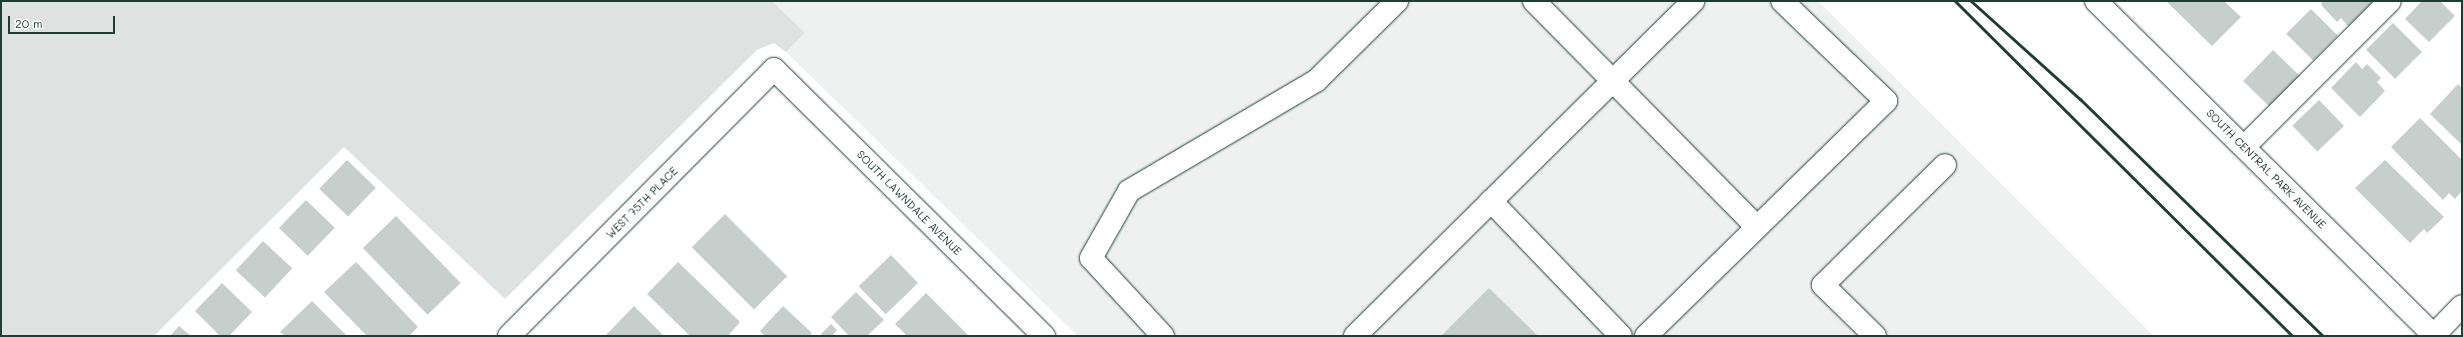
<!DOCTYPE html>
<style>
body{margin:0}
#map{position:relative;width:2463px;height:337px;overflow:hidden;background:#fff;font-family:Mali,sans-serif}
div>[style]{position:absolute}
.built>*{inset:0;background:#eef1f0}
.green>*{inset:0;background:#dee3e2}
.building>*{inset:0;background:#c7cfcc;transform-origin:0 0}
.roads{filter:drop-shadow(0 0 1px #1f3d34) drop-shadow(0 0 1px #1f3d34)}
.minor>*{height:22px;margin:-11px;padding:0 11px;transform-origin:11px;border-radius:11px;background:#fff}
.rail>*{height:3px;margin:-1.5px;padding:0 1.5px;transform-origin:1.5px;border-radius:1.5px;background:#1f3d34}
span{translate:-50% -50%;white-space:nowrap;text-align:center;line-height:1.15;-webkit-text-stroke:3px #fff;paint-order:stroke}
.street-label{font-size:11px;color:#1f3d34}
.frame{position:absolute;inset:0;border:2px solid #1f3d34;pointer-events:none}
.scale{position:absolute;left:8px;top:16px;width:107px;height:18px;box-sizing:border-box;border:2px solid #1f3d34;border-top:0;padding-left:5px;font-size:12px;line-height:14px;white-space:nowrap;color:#1f3d34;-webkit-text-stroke:3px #fff;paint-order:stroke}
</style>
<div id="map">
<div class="built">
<i style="clip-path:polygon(772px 1px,1818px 1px,2154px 336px,1078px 336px,786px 52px,805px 33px)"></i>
</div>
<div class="green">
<i style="clip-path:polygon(1px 1px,772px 1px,805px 33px,786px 52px,774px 43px,757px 50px,505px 299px,344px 147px,154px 336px,1px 336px)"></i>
</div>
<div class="building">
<i style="clip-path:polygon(2166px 1px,2224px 1px,2241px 17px,2212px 46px)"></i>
<i style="clip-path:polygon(2321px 1px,2374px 1px,2348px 26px,2341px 18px,2337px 22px,2322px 6px)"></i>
<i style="clip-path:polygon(2422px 1px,2440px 1px,2455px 16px,2429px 42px,2405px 19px)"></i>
<i style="left:2311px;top:9px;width:38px;height:35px;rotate:45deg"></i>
<i style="left:2393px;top:23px;width:41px;height:38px;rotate:45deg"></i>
<i style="left:2273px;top:50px;width:37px;height:43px;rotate:44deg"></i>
<i style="clip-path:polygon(2356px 62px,2362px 69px,2367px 64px,2381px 78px,2377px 82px,2385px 91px,2360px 117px,2331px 88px)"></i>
<i style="clip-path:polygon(2458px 84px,2462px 88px,2462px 145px,2430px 114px)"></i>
<i style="left:2319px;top:100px;width:36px;height:37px;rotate:46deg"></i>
<i style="clip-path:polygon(2420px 118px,2462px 160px,2462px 191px,2455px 199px,2449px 193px,2443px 200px,2391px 147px)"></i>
<i style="left:347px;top:160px;width:40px;height:40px;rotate:44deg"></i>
<i style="clip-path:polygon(2385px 160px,2444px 217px,2427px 233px,2424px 229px,2410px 243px,2355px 188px)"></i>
<i style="left:306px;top:200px;width:40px;height:39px;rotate:44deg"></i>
<i style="left:725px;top:214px;width:88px;height:47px;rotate:45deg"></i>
<i style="left:396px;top:216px;width:93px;height:46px;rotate:46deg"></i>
<i style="left:263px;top:241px;width:40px;height:40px;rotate:43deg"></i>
<i style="left:891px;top:255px;width:39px;height:45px;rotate:46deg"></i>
<i style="clip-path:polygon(356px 262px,418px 327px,409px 336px,367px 336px,324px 292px)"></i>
<i style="clip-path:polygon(678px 262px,740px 322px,728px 336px,690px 336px,647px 294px)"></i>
<i style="clip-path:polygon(222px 283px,252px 312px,229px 336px,220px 336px,195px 311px)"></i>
<i style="clip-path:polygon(1489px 288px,1538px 336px,1441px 336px)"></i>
<i style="clip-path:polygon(856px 292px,884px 320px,867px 336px,849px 336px,831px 317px)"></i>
<i style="clip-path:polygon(926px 293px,969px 336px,907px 336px,895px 324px)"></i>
<i style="clip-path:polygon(312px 301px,347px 336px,285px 336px,280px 332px)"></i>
<i style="clip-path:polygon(634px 306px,664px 336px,605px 336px)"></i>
<i style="clip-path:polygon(783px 306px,812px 333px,809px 336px,765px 336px,760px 331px)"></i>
<i style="clip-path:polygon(831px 324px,837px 330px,832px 336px,823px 336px,821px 334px)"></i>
<i style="clip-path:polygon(179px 326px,191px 336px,170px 336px)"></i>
</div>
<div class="roads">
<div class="minor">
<i style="left:1534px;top:1px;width:317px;rotate:45.4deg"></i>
<i style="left:2096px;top:1px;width:477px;rotate:44.7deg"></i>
<i style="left:2244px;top:147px;width:206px;rotate:-45deg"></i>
<i style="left:1491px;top:201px;width:187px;rotate:46.1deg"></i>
<i style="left:2434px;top:335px;width:40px;rotate:-46deg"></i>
<i style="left:509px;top:336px;width:376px;rotate:-45.2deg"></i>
<i style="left:774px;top:69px;width:380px;rotate:44.7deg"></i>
<i style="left:1163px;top:336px;width:106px;rotate:-132.7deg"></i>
<i style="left:1091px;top:258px;width:77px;rotate:-60.4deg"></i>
<i style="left:1129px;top:191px;width:217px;rotate:-30.5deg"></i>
<i style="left:1316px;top:81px;width:114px;rotate:-44.6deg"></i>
<i style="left:1355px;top:336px;width:476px;rotate:-44.7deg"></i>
<i style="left:1646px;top:336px;width:336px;rotate:-44.4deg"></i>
<i style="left:1886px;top:101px;width:144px;rotate:-136.1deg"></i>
<i style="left:1875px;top:336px;width:73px;rotate:-135.6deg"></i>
<i style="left:1823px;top:285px;width:171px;rotate:-44.5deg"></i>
</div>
</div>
<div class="rail">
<i style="left:1955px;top:1px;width:475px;rotate:44.8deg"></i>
<i style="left:1971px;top:1px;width:147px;rotate:42deg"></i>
<i style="left:2080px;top:99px;width:339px;rotate:44.3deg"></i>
</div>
<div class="street-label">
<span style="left:2266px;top:169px;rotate:45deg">SOUTH CENTRAL PARK AVENUE</span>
<span style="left:642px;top:203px;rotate:-45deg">WEST 75TH PLACE</span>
<span style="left:909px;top:203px;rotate:45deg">SOUTH LAWNDALE AVENUE</span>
</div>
<div class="frame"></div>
<div class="scale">20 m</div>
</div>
